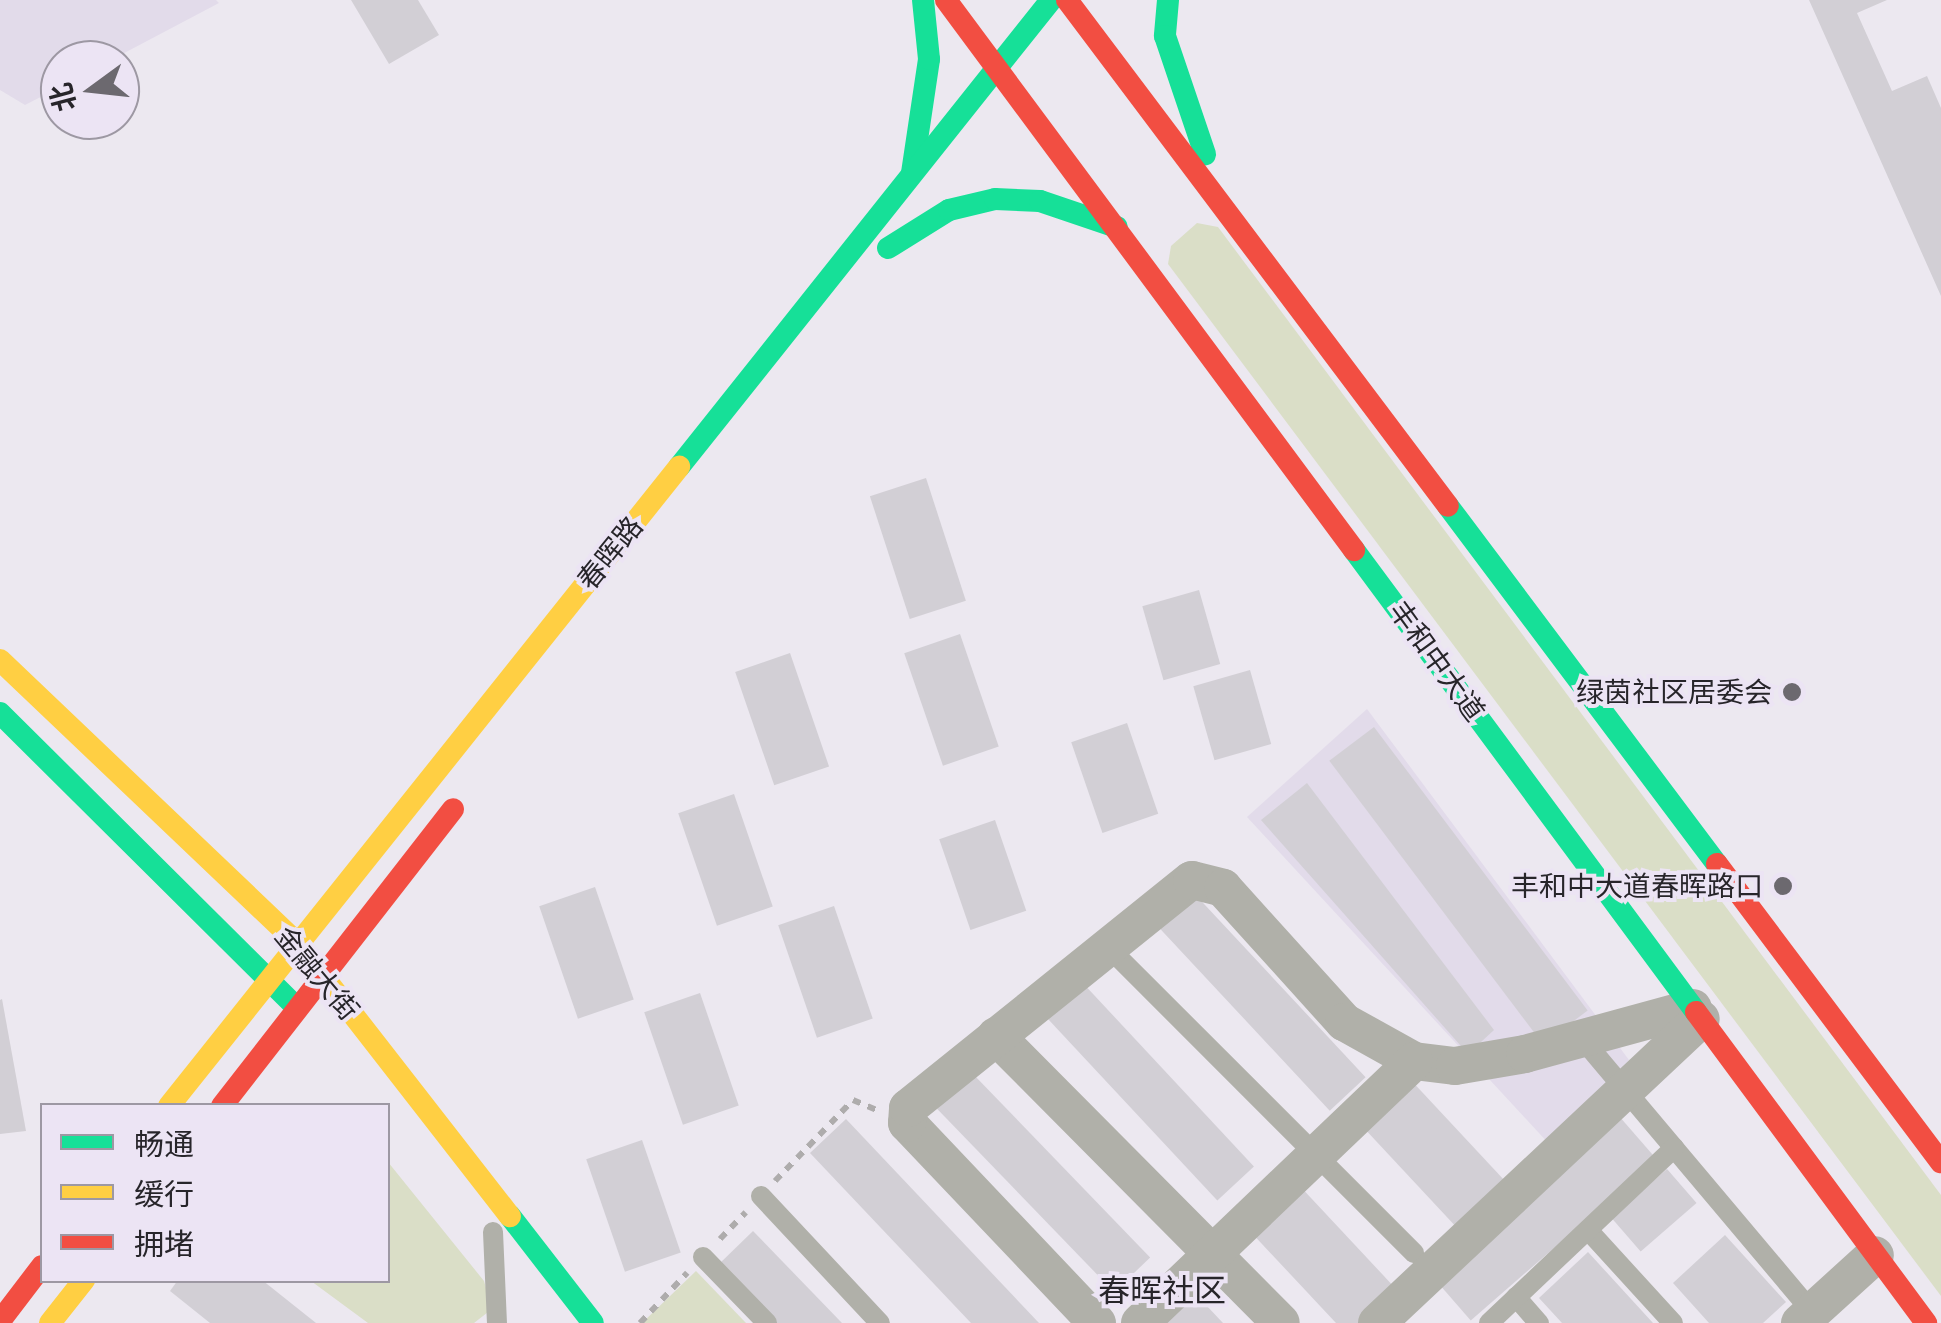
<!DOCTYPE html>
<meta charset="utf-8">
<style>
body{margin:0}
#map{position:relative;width:1941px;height:1323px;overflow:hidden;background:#ece8f0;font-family:Figtree,"Noto Sans SC",sans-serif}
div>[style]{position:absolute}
.built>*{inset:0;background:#e2dbea}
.green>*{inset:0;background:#dadec7}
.building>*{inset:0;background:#d2cfd5;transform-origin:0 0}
.path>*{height:6px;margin-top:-3px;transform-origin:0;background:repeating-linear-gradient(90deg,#aeacac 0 8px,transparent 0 16px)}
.lane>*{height:20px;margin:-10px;padding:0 10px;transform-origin:10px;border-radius:10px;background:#b0b0a9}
.street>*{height:38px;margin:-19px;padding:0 19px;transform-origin:19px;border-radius:19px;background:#b0b0a9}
.fast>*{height:22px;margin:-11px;padding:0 11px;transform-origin:11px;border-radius:11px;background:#16e098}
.slow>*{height:22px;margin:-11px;padding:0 11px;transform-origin:11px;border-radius:11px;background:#ffcf43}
.jam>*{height:22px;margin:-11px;padding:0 11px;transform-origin:11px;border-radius:11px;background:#f24e42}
.dots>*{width:28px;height:28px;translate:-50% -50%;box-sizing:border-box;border:5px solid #ece4f4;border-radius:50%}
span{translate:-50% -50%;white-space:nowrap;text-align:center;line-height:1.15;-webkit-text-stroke:8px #ece4f4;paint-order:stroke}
.street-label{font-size:28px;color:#27252a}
.poi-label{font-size:28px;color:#27252a}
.right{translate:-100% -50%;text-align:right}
.quarter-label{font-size:32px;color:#27252a}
.legend{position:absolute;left:40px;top:1103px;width:350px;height:180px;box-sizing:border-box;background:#ece4f4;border:2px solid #9d98a3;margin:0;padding:12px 18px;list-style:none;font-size:30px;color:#27252a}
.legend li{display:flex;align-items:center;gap:20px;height:50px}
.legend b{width:50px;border:2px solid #9d98a3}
.north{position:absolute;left:40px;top:40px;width:100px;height:100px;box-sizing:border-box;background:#ece4f4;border:2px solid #9d98a3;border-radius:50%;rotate:255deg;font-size:28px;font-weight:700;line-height:40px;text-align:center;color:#27252a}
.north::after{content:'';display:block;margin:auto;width:35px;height:45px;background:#6c696f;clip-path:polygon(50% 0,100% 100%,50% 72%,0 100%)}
</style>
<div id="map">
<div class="built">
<i style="clip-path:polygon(0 0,216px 0,219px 3px,111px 60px,60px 60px,60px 87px,25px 105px,0 90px)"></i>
<i style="clip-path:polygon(1367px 709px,1629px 1060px,1550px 1145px,1247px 817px)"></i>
</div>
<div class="green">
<i style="clip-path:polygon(1197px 223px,1218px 227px,1941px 1195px,1941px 1296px,1168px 264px,1171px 246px)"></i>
<i style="clip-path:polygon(388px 1162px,484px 1281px,492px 1309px,474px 1323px,368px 1323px,311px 1281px,388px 1280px)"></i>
<i style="clip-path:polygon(696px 1271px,746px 1323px,642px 1323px)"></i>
</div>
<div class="building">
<i style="clip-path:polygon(351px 0,418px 0,439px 35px,389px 64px)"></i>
<i style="clip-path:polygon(1809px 0,1887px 0,1857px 13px,1892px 91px,1927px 76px,1941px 108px,1941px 296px)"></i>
<i style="left:926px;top:478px;width:129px;height:59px;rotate:72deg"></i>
<i style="left:1199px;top:590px;width:77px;height:59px;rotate:74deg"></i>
<i style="left:960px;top:634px;width:119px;height:59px;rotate:71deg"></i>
<i style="left:790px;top:653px;width:120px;height:58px;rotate:71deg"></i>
<i style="left:1250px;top:670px;width:77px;height:59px;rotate:74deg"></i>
<i style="left:1127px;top:723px;width:96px;height:59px;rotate:71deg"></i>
<i style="left:1374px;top:727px;width:355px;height:56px;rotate:53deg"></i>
<i style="clip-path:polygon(1307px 783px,1494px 1030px,1468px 1054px,1261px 820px)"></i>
<i style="left:734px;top:794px;width:119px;height:59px;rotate:71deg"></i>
<i style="left:995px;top:820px;width:96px;height:59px;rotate:71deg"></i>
<i style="left:595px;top:887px;width:119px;height:59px;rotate:71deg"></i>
<i style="left:1191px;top:890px;width:256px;height:49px;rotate:47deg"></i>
<i style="left:834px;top:906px;width:119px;height:59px;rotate:71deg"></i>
<i style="left:1080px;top:980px;width:255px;height:50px;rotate:47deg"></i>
<i style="left:700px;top:993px;width:119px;height:59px;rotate:71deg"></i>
<i style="clip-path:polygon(2px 999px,26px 1131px,0 1134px,0 1000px)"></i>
<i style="left:973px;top:1074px;width:255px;height:50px;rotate:46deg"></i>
<i style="left:1408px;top:1077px;width:146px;height:67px;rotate:47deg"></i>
<i style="left:1619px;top:1116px;width:57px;height:246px;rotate:49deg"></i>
<i style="clip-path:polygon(846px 1119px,1039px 1323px,971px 1323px,810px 1153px)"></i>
<i style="left:642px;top:1140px;width:119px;height:59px;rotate:71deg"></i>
<i style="left:1667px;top:1169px;width:45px;height:74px;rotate:49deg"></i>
<i style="clip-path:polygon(1297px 1183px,1397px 1290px,1361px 1323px,1336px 1323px,1248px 1229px)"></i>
<i style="clip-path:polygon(753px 1231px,842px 1323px,773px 1323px,717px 1266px)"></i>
<i style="clip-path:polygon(1725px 1235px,1786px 1302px,1763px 1323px,1709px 1323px,1673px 1283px)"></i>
<i style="clip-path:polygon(1588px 1252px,1653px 1323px,1562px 1323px,1539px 1298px)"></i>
<i style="clip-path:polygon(178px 1280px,262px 1280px,316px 1323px,210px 1323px,170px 1291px)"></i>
<i style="clip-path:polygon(1188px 1286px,1223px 1323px,1148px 1323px)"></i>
</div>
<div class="path">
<i style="left:775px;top:1181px;width:112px;rotate:-46.1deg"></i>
<i style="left:853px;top:1100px;width:25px;rotate:23deg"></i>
<i style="left:720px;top:1239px;width:37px;rotate:-46deg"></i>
<i style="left:640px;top:1323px;width:69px;rotate:-46.8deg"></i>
</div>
<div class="lane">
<i style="left:1108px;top:947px;width:433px;rotate:45deg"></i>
<i style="left:1584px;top:1041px;width:362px;rotate:49.9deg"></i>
<i style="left:761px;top:1196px;width:174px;rotate:46.9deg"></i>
<i style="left:1588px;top:1230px;width:126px;rotate:47.6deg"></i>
<i style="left:493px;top:1232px;width:91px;rotate:87.5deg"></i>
<i style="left:703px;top:1257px;width:92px;rotate:45.9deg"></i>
<i style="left:1516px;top:1297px;width:35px;rotate:49deg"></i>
<i style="left:1489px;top:1323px;width:255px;rotate:-43.4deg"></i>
</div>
<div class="street">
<i style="left:996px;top:1036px;width:404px;rotate:45.2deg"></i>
<i style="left:1097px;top:1323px;width:276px;rotate:-133.5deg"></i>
<i style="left:907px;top:1123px;width:15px;rotate:-86deg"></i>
<i style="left:908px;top:1108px;width:364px;rotate:-38.8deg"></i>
<i style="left:1192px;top:880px;width:32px;rotate:14deg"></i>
<i style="left:1223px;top:888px;width:181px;rotate:47.9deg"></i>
<i style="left:1344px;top:1022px;width:80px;rotate:29.1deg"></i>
<i style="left:1414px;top:1061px;width:41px;rotate:7deg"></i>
<i style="left:1455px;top:1066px;width:71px;rotate:-9.7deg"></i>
<i style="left:1525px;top:1054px;width:174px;rotate:-15.3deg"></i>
<i style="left:1140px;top:1323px;width:379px;rotate:-43.7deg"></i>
<i style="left:1377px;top:1323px;width:444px;rotate:-43.2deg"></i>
<i style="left:1800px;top:1323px;width:101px;rotate:-42.2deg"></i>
</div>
<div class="fast">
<i style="left:1168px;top:0;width:36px;rotate:95deg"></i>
<i style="left:1165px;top:36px;width:125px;rotate:71.3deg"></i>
<i style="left:912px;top:173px;width:115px;rotate:-81.5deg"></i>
<i style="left:929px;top:59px;width:59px;rotate:-95.8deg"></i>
<i style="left:888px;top:248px;width:72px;rotate:-31.9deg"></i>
<i style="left:949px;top:210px;width:47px;rotate:-13.4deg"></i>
<i style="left:995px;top:199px;width:45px;rotate:2.5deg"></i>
<i style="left:1040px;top:201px;width:81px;rotate:18.7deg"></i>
<i style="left:679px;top:467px;width:597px;rotate:-51.46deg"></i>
<i style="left:1448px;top:506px;width:448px;rotate:53.1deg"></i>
<i style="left:1354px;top:550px;width:575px;rotate:53.49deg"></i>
<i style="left:0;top:713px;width:412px;rotate:44.8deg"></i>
<i style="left:510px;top:1216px;width:135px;rotate:52.2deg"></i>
</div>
<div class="slow">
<i style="left:0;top:660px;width:412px;rotate:43.6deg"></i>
<i style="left:298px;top:944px;width:345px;rotate:52.1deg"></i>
<i style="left:169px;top:1106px;width:818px;rotate:-51.41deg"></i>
<i style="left:50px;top:1323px;width:55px;rotate:-51.7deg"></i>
</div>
<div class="jam">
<i style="left:946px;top:0;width:685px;rotate:53.43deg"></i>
<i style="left:1067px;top:0;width:633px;rotate:53.02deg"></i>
<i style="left:1717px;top:864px;width:373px;rotate:53.1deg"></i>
<i style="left:1696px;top:1012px;width:387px;rotate:53.5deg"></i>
<i style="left:222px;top:1106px;width:376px;rotate:-52.1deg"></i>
<i style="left:0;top:1321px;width:69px;rotate:-52.6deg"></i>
</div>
<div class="dots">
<i style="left:1792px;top:692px;background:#6c696f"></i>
<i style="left:1783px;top:886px;background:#6c696f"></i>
</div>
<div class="street-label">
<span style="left:610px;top:553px;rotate:-51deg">春晖路</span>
<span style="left:1437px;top:661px;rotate:54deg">丰和中大道</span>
<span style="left:317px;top:973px;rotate:50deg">金融大街</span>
</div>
<div class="poi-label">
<span class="right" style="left:1772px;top:692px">绿茵社区居委会</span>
<span class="right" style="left:1763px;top:886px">丰和中大道春晖路口</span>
</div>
<div class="quarter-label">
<span style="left:1162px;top:1291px">春晖社区</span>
</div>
<ul class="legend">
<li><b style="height:12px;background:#16e098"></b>畅通</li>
<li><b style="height:12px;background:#ffcf43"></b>缓行</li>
<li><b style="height:12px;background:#f24e42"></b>拥堵</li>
</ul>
<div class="north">北</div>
</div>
